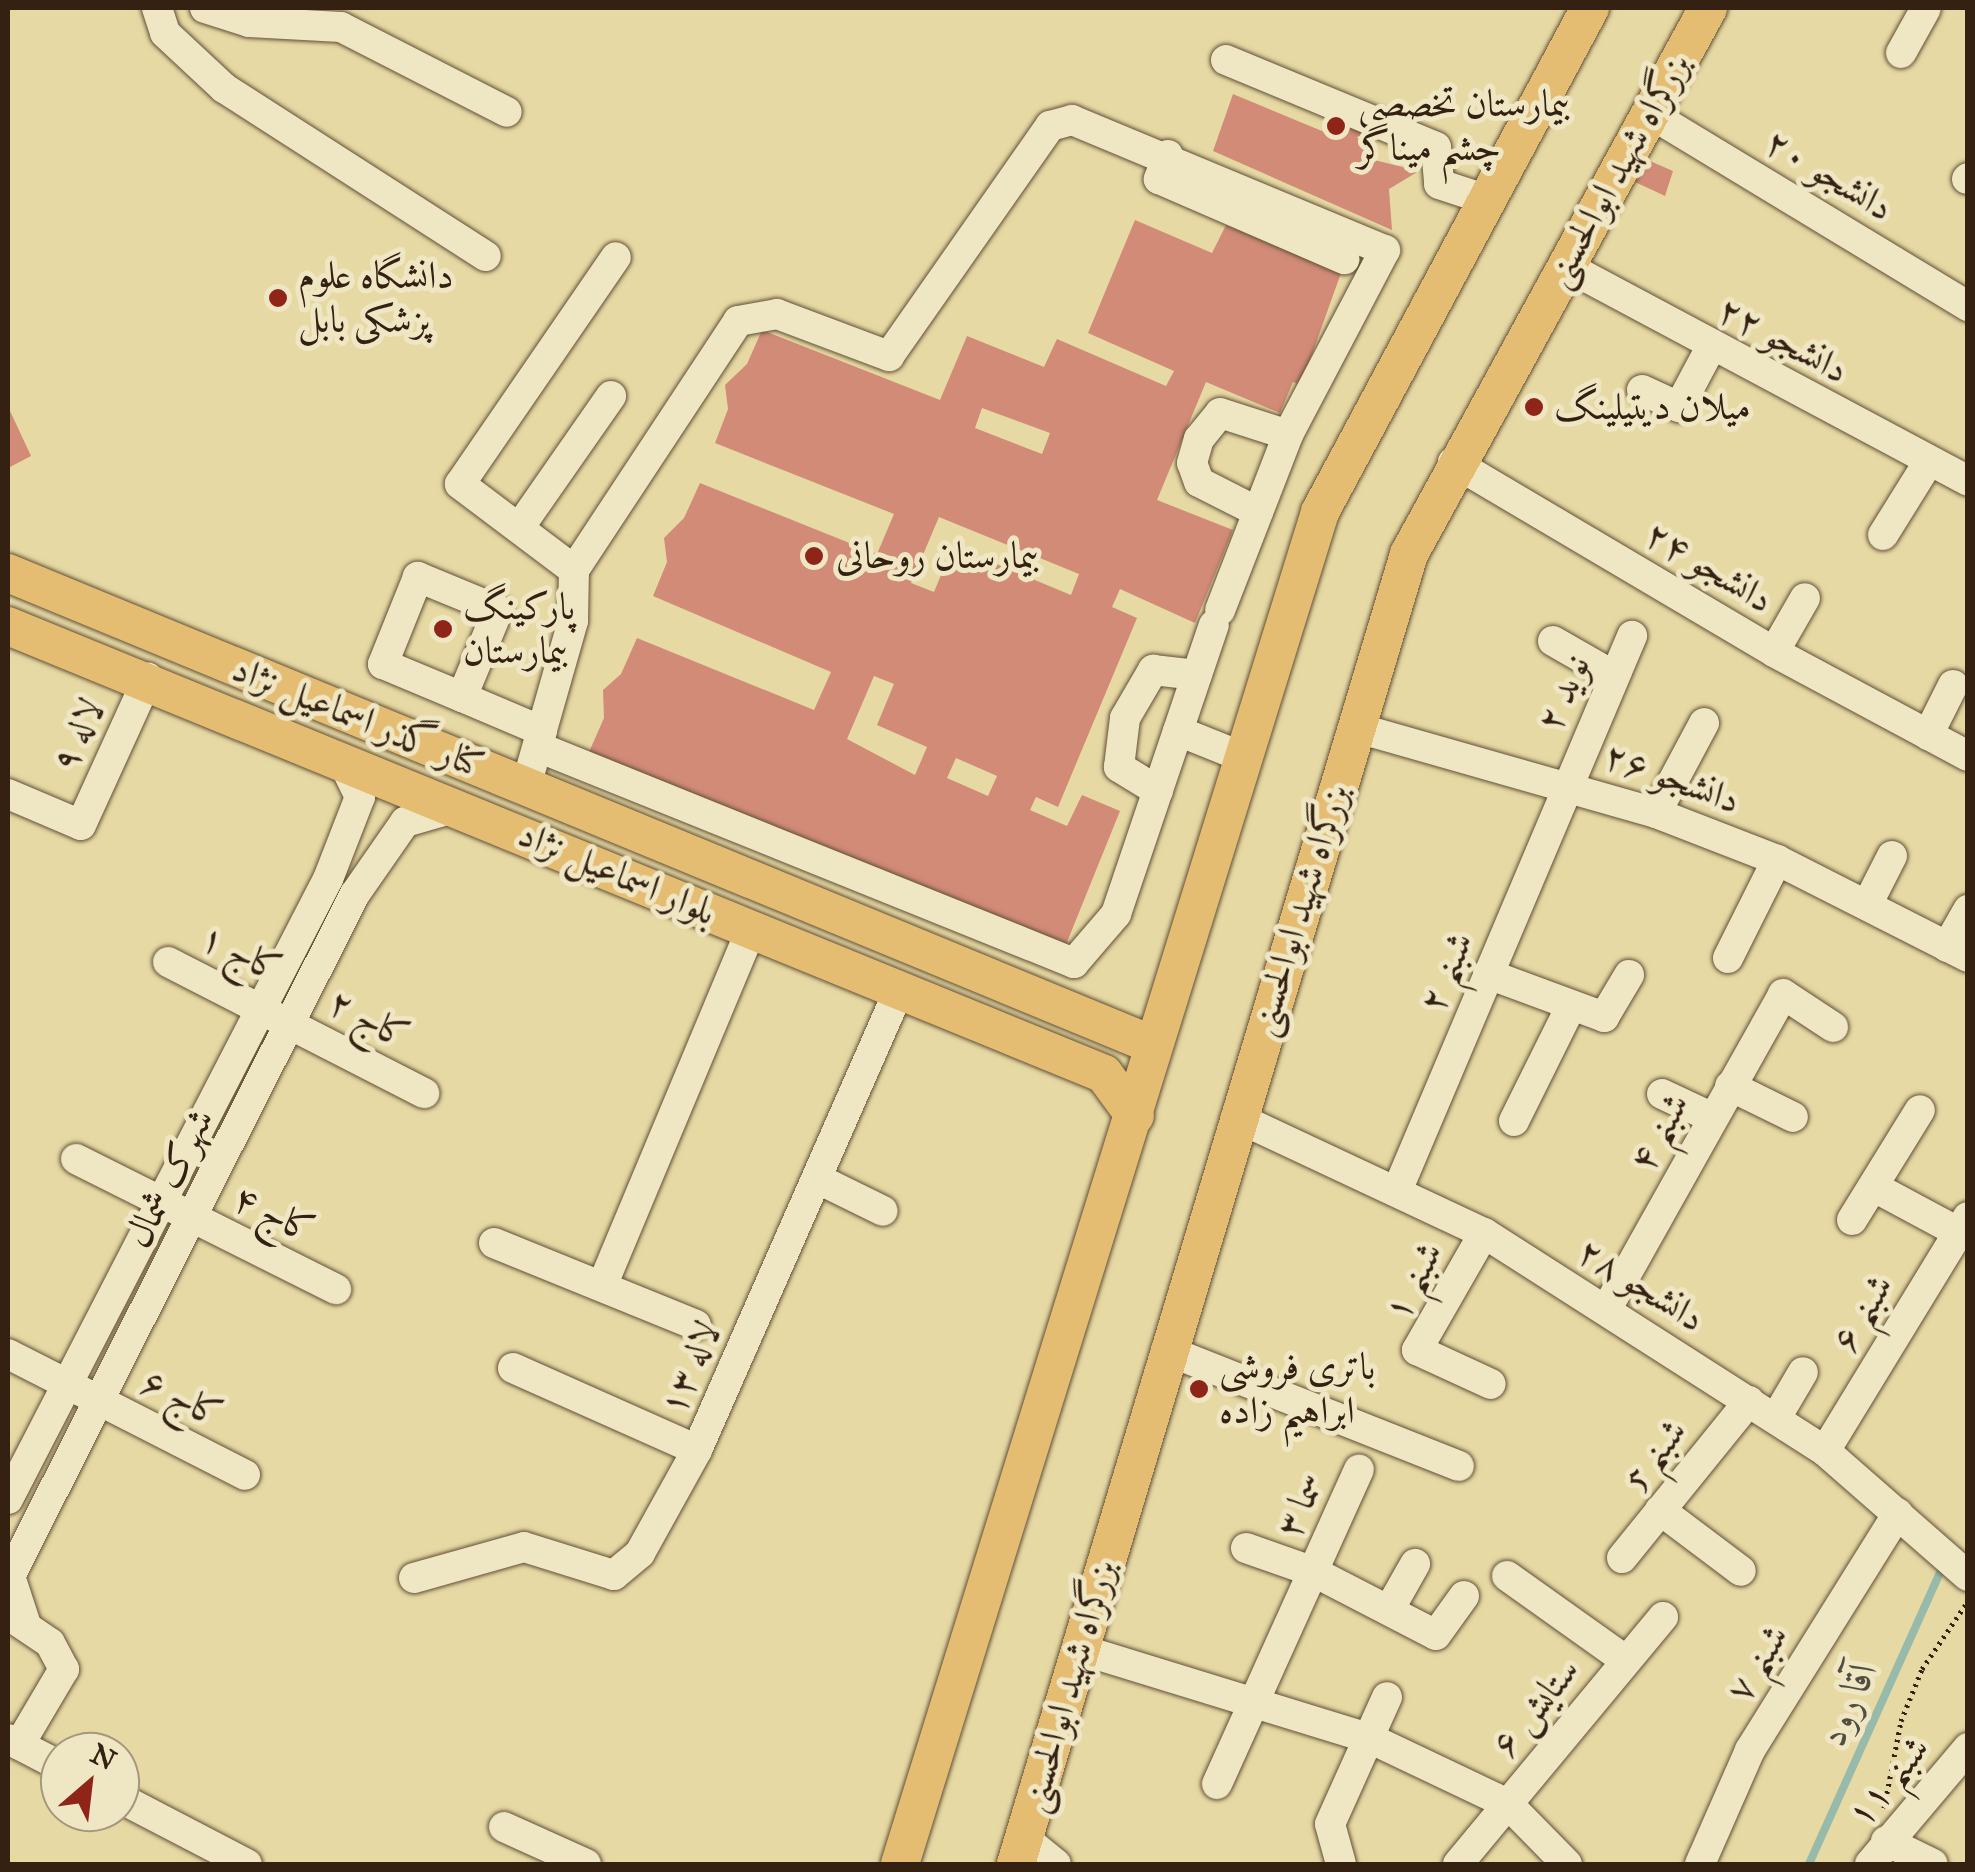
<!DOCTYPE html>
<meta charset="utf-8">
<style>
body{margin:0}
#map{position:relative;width:1975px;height:1872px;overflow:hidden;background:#e7d9a4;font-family:"IM FELL Great Primer",Amiri,serif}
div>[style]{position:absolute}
.stream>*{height:8px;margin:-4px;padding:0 4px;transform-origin:4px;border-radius:4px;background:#97baaa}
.building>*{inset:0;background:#d18b77}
.path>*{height:5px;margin-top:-2.5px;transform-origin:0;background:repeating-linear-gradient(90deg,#342112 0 2.5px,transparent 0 7.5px)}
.roads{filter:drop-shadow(0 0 2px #614f36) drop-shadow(0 0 2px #614f36)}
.minor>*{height:30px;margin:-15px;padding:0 15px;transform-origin:15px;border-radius:15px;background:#efe6c4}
.major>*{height:38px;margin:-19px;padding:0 19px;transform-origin:19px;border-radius:19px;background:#e4bc72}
.dots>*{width:28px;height:28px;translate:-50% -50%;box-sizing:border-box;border:5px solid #efe6c4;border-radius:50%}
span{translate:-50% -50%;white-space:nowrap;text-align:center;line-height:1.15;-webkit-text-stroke:10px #efe6c4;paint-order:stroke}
.poi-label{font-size:38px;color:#342112}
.left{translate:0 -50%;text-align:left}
.street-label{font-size:38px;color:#342112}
.water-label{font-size:40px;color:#524f40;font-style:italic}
.frame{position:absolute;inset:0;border:10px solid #342112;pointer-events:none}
.north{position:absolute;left:40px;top:1732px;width:100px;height:100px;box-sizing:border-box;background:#efe6c4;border:2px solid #a4977d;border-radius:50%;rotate:28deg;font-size:28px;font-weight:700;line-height:40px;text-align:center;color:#342112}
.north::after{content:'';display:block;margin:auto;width:35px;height:45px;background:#8f2418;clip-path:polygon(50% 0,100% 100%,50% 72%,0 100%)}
</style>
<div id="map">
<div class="stream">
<i style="left:1809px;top:1864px;width:327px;rotate:-65.8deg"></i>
</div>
<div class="building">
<i style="clip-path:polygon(1233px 94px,1334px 136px,1338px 120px,1371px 133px,1362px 157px,1419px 171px,1389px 189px,1392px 230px,1213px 151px)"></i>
<i style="clip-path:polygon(1650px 161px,1673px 171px,1665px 196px,1635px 182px)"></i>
<i style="clip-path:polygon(evenodd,1135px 220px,1212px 253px,1226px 225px,1341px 273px,1301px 385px,1293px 382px,1280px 413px,1206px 382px,1157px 500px,1233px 530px,1195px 623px,1120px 589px,1112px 607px,1137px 618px,1058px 807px,1036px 797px,1030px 810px,1067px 826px,1082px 795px,1120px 811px,1061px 957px,589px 752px,604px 718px,603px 690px,621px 674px,637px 638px,814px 710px,831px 672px,653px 596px,667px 562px,664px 538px,684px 518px,700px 483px,877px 554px,894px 514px,715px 443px,728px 409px,725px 385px,747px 364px,762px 330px,940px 400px,967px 336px,1044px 367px,1057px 339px,1166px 386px,1174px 371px,1088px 333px,1135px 220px,982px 408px,1050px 433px,1042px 454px,975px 428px,982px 408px,1135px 220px,939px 517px,1079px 574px,1071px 595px,953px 546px,934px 592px,911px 583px,939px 517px,1135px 220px,874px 676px,894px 684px,877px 725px,927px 747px,915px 775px,847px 739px,874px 676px,1135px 220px,956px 758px,997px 776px,988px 796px,947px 778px,956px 758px)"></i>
<i style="clip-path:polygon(10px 411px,31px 456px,8px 468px,8px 413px)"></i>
</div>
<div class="path">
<i style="left:1884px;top:1808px;width:89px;rotate:-78.9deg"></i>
<i style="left:1901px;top:1721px;width:56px;rotate:-68deg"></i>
<i style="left:1922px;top:1669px;width:78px;rotate:-55.9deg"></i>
</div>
<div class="roads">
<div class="minor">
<i style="left:157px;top:8px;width:26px;rotate:72deg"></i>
<i style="left:165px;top:33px;width:81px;rotate:43deg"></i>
<i style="left:224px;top:88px;width:311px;rotate:32.7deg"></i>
<i style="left:205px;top:8px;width:46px;rotate:17.7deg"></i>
<i style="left:249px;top:22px;width:92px;rotate:3.1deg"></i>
<i style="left:341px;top:27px;width:186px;rotate:27.1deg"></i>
<i style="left:1901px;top:53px;width:51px;rotate:-60.9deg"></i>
<i style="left:1226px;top:60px;width:227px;rotate:22.5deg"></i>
<i style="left:1436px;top:147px;width:37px;rotate:85deg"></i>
<i style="left:1439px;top:184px;width:48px;rotate:18.1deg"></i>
<i style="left:1649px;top:113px;width:373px;rotate:31.2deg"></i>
<i style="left:1168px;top:155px;width:26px;rotate:111deg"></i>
<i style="left:1159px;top:179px;width:202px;rotate:23.4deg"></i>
<i style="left:1967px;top:179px;width:1px;rotate:-45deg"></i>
<i style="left:1564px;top:265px;width:458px;rotate:28.1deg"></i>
<i style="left:1642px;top:390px;width:41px;rotate:24.7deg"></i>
<i style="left:1679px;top:407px;width:66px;rotate:-61.9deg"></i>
<i style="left:1453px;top:462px;width:373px;rotate:30.6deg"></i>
<i style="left:1774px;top:652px;width:220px;rotate:28.2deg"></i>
<i style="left:1258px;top:512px;width:66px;rotate:-153deg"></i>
<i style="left:1199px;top:482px;width:20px;rotate:-110deg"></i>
<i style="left:1192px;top:463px;width:25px;rotate:-74deg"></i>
<i style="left:1199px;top:439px;width:33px;rotate:-51deg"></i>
<i style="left:1220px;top:413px;width:71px;rotate:17.9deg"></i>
<i style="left:519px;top:528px;width:161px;rotate:-55.1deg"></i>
<i style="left:1883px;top:535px;width:87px;rotate:-58.1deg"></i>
<i style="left:574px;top:570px;width:143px;rotate:-143deg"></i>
<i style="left:460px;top:484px;width:275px;rotate:-55.5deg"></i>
<i style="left:1553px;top:641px;width:70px;rotate:29.8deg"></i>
<i style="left:1774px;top:652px;width:62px;rotate:-60.1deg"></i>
<i style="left:462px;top:697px;width:94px;rotate:-67.5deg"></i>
<i style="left:498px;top:610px;width:87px;rotate:-157.6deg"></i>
<i style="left:418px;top:577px;width:94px;rotate:111.9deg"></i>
<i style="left:383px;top:664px;width:86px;rotate:22.7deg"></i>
<i style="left:462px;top:697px;width:87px;rotate:23deg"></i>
<i style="left:1354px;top:727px;width:314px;rotate:15.9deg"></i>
<i style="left:1656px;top:813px;width:130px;rotate:21.2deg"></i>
<i style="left:1777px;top:860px;width:214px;rotate:26.9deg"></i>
<i style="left:1178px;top:731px;width:72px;rotate:21.9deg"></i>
<i style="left:1928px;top:735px;width:56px;rotate:-63.4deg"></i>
<i style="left:538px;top:747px;width:578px;rotate:21.95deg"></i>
<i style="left:1074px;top:963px;width:65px;rotate:-49.4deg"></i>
<i style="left:1116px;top:914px;width:305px;rotate:-71.3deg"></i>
<i style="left:526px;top:786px;width:172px;rotate:-74.1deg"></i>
<i style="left:573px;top:621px;width:51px;rotate:-88.9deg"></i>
<i style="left:574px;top:570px;width:298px;rotate:-56.6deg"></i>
<i style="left:738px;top:321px;width:40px;rotate:-10deg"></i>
<i style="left:777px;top:314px;width:120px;rotate:20.6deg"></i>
<i style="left:889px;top:356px;width:281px;rotate:-55deg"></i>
<i style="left:1050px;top:126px;width:23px;rotate:-15deg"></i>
<i style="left:1072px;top:120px;width:339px;rotate:22.6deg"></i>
<i style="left:1385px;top:250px;width:209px;rotate:117.7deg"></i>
<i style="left:1288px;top:435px;width:188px;rotate:111.2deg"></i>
<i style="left:1158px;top:791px;width:46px;rotate:-148.4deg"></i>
<i style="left:1119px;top:767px;width:49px;rotate:-83deg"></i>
<i style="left:1125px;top:718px;width:56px;rotate:-59.7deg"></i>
<i style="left:1153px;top:670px;width:44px;rotate:6.5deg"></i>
<i style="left:8px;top:794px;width:79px;rotate:23deg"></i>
<i style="left:81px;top:825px;width:162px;rotate:-65.5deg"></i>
<i style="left:1656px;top:813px;width:102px;rotate:-61.9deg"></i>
<i style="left:1867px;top:905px;width:55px;rotate:-63deg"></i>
<i style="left:1947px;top:947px;width:43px;rotate:-60.4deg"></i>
<i style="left:1728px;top:958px;width:110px;rotate:-63.4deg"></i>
<i style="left:168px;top:962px;width:288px;rotate:27.1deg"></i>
<i style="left:1488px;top:974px;width:124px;rotate:20.3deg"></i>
<i style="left:1604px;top:1017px;width:49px;rotate:-59.2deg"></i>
<i style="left:1730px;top:1086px;width:70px;rotate:26.2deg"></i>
<i style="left:1662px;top:1094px;width:56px;rotate:25.2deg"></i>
<i style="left:1236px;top:1117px;width:274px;rotate:25.1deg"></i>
<i style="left:1484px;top:1233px;width:405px;rotate:32.6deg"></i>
<i style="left:1825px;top:1451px;width:190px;rotate:41.2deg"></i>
<i style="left:1514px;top:1121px;width:128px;rotate:-63.6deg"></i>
<i style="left:76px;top:1159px;width:291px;rotate:26.6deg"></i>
<i style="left:818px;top:1179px;width:72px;rotate:26.2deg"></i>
<i style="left:1876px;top:1188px;width:93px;rotate:28.2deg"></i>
<i style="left:1397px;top:1191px;width:603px;rotate:-67.05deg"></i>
<i style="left:1852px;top:1220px;width:129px;rotate:-58.3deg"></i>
<i style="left:1484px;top:1233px;width:135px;rotate:119.8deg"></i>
<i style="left:1417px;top:1350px;width:81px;rotate:24.7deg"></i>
<i style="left:494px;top:1243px;width:218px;rotate:22.1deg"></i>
<i style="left:602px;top:1286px;width:387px;rotate:-67.3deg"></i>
<i style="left:1606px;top:1310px;width:362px;rotate:-60.7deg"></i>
<i style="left:1783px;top:994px;width:60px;rotate:33.4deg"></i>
<i style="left:1166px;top:1350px;width:315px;rotate:21.6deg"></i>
<i style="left:8px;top:1354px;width:266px;rotate:27deg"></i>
<i style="left:513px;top:1368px;width:201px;rotate:24deg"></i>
<i style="left:1776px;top:1418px;width:53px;rotate:-59.6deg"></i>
<i style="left:1825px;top:1451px;width:274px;rotate:-58.6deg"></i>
<i style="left:8px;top:1499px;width:698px;rotate:-62.7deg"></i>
<i style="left:328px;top:879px;width:88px;rotate:-68.7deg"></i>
<i style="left:360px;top:797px;width:43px;rotate:-116deg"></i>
<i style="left:1660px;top:1510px;width:101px;rotate:37deg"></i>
<i style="left:1246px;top:1548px;width:72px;rotate:19.4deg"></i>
<i style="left:1314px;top:1572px;width:137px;rotate:27.3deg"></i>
<i style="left:1436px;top:1635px;width:48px;rotate:-54.3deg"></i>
<i style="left:1622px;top:1558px;width:202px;rotate:-51deg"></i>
<i style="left:1507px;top:1576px;width:145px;rotate:35.4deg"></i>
<i style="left:414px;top:1578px;width:114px;rotate:-15.7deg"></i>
<i style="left:524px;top:1547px;width:94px;rotate:17.3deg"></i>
<i style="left:614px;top:1575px;width:34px;rotate:-40deg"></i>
<i style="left:640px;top:1553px;width:118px;rotate:-61deg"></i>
<i style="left:697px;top:1450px;width:505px;rotate:-66.28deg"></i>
<i style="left:1389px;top:1610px;width:53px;rotate:-60.5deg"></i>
<i style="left:10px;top:1616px;width:48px;rotate:34deg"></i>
<i style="left:50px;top:1643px;width:30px;rotate:62deg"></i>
<i style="left:64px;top:1669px;width:88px;rotate:120.6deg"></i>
<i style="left:26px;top:1625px;width:52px;rotate:-108.1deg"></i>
<i style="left:10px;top:1576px;width:764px;rotate:-63.17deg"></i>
<i style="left:355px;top:894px;width:88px;rotate:-55.2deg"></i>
<i style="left:405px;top:822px;width:54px;rotate:-16.1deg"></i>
<i style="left:1079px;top:1649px;width:303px;rotate:17.1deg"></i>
<i style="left:1369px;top:1738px;width:154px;rotate:25.4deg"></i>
<i style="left:1508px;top:1804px;width:84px;rotate:45.5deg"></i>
<i style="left:8px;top:1739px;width:59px;rotate:27.4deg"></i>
<i style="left:1217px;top:1784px;width:345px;rotate:-65.7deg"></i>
<i style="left:120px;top:1798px;width:143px;rotate:27.5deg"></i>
<i style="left:504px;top:1827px;width:90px;rotate:24.3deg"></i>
<i style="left:1024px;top:1838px;width:41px;rotate:39.1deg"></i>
<i style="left:1886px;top:1841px;width:52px;rotate:26.1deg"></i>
<i style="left:1341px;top:1864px;width:41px;rotate:-105.4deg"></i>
<i style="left:1330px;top:1824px;width:139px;rotate:-65.8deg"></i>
<i style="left:1458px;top:1864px;width:321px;rotate:-50.3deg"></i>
<i style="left:1700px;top:1864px;width:124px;rotate:-66.3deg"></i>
<i style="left:1750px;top:1750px;width:279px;rotate:-58deg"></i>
<i style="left:1870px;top:1864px;width:152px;rotate:-49.8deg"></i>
</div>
<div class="major">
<i style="left:8px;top:573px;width:1236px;rotate:22.4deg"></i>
<i style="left:8px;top:626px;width:1184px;rotate:22.23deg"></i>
<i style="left:1104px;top:1074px;width:52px;rotate:53.6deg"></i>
<i style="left:900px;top:1864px;width:1416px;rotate:-72.74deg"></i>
<i style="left:1320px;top:512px;width:572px;rotate:-61.82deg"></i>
<i style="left:1016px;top:1864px;width:1368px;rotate:-73.3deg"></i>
<i style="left:1409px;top:554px;width:623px;rotate:-61.29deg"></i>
</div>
</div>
<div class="dots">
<i style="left:1336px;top:126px;background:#8f2418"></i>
<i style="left:278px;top:298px;background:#8f2418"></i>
<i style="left:1534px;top:407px;background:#8f2418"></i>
<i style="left:814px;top:556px;background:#8f2418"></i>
<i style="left:443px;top:629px;background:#8f2418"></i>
<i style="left:1199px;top:1389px;background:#8f2418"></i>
</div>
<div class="poi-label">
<span class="left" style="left:1358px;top:126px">بیمارستان تخصصی<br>چشم میناگر</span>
<span class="left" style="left:298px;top:298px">دانشگاه علوم<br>پزشکی بابل</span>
<span class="left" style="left:1554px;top:407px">میلان دیتیلینگ</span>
<span class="left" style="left:836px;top:556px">بیمارستان روحانی</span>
<span class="left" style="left:463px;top:629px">پارکینگ<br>بیمارستان</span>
<span class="left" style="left:1219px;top:1389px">باتری فروشی<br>ابراهیم زاده</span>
</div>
<div class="street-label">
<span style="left:1617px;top:170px;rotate:-61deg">بزرگراه شهید ابوالحسنی</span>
<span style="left:1829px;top:175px;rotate:31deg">دانشجو ۲۰</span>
<span style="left:1783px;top:340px;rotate:28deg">دانشجو ۲۲</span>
<span style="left:1709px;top:567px;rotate:31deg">دانشجو ۲۴</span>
<span style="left:1563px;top:693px;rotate:-66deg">نوید ۲</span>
<span style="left:358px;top:717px;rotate:22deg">کنار گذر اسماعیل نژاد</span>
<span style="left:78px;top:735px;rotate:-65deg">لاله ۹</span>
<span style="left:1672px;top:778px;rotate:20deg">دانشجو ۲۶</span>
<span style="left:617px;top:873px;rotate:23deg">بلوار اسماعیل نژاد</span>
<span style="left:1299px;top:910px;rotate:-73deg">بزرگراه شهید ابوالحسنی</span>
<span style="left:241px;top:953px;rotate:26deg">کاج ۱</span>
<span style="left:1446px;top:972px;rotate:-67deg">شبنم ۲</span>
<span style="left:369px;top:1019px;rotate:28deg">کاج ۲</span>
<span style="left:1659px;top:1132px;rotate:-61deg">شبنم ۴</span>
<span style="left:169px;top:1178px;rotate:-63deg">شهرک شمال</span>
<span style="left:274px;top:1214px;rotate:26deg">کاج ۴</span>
<span style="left:1413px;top:1281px;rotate:-62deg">شبنم ۱</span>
<span style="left:1641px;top:1285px;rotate:32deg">دانشجو ۲۸</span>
<span style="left:1862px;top:1313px;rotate:-59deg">شبنم ۶</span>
<span style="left:690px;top:1368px;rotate:-66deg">لاله ۱۳</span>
<span style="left:182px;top:1398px;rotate:27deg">کاج ۶</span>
<span style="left:1654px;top:1454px;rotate:-51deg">شبنم 5</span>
<span style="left:1300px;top:1505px;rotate:-66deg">سما ۳</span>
<span style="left:1757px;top:1663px;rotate:-58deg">شبنم ۷</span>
<span style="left:1068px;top:1686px;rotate:-74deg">بزرگراه شهید ابوالحسنی</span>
<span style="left:1535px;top:1707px;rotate:-51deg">ستایش ۶</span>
<span style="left:1888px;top:1781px;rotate:-50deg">شبنم ۱۱</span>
</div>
<div class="water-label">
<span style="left:1848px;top:1703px;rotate:-66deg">آقا رود</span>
</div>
<div class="frame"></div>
<div class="north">N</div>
</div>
